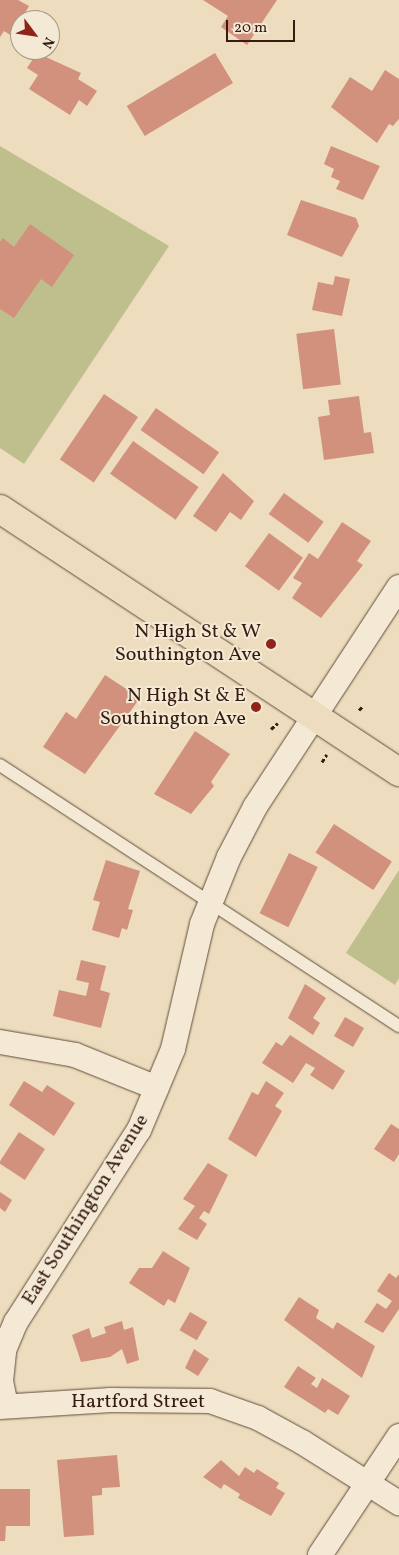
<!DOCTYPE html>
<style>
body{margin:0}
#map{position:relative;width:399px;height:1555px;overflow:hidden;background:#edddbe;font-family:Vollkorn,serif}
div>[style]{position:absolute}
.green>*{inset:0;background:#bfbf8d}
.building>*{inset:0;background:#d1917d;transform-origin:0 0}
.path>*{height:3px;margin-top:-1.5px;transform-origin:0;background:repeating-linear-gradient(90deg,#351b10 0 4px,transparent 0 6.5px)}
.roads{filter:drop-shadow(0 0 1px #634c3c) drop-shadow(0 0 1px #634c3c)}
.lane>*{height:12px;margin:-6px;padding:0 6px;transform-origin:6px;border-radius:6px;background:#f3e9d5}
.street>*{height:24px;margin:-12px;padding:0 12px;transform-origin:12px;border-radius:12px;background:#f3e9d5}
.primary>*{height:28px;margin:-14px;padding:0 14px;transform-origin:14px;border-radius:14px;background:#edddbe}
.dots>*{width:14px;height:14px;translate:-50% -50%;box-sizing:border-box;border:2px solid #f3e9d5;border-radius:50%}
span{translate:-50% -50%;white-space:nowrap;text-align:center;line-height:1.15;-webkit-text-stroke:4px #f3e9d5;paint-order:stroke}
.poi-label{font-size:20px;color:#351b10}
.right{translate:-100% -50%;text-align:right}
.street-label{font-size:20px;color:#351b10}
.north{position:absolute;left:10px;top:10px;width:50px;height:50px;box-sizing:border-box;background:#f3e9d5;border:1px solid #a79786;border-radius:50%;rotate:121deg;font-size:14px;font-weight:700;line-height:20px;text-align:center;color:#351b10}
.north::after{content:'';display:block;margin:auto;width:18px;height:22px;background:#8f2418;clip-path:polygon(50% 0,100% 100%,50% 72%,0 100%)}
.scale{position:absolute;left:226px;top:20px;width:69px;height:22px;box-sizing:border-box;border:2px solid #351b10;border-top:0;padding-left:6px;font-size:15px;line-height:18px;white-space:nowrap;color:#351b10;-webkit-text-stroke:4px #f3e9d5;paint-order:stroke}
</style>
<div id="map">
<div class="green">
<i style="clip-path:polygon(0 146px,169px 246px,24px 464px,0 448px)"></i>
<i style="clip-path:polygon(399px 870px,399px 978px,395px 985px,346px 953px)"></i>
</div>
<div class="building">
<i style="clip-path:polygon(0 0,18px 0,29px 6px,12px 36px,4px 31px,0 37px)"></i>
<i style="clip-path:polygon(203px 0,277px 0,247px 45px,221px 27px,228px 16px)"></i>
<i style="clip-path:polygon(37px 53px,81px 73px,78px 79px,97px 91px,87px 106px,79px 100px,70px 115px,29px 89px,38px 75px,27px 68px)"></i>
<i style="left:215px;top:53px;width:35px;height:103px;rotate:59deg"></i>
<i style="clip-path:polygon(385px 70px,399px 79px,399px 119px,393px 126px,389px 124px,377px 143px,331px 107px,350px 77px,372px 91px)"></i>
<i style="clip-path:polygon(331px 146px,380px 166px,363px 200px,336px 189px,340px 181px,331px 177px,334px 169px,324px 164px)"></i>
<i style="clip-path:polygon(301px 200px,356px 218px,359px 226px,342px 257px,287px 235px)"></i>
<i style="clip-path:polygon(30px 224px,74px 255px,52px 287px,41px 279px,14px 318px,0 309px,0 242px,3px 238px,14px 247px)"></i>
<i style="clip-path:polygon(335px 276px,350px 279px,342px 316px,312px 310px,318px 282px,333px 285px)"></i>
<i style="left:334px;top:329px;width:56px;height:38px;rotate:83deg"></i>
<i style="left:104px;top:394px;width:41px;height:79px;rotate:34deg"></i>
<i style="clip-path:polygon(359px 396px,364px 433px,371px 432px,374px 453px,324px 460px,318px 417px,330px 415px,328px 400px)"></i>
<i style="left:156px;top:408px;width:77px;height:27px;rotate:35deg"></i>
<i style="left:133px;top:441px;width:80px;height:40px;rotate:35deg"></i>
<i style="clip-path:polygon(223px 473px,254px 501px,241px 520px,230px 512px,216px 532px,193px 516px)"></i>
<i style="left:284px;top:493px;width:49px;height:26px;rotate:36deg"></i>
<i style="clip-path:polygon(342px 522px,371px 541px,357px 561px,363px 565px,321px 618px,292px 598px,302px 583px,293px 578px,309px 553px,318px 559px)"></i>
<i style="left:269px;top:533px;width:42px;height:41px;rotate:36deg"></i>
<i style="clip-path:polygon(105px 675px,140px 698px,85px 774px,43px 747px,66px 712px,76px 719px)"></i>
<i style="clip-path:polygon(195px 731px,230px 754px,211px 782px,214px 786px,191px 814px,154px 794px)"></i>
<i style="left:334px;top:824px;width:69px;height:34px;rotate:33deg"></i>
<i style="left:289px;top:853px;width:32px;height:67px;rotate:26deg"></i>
<i style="clip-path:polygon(106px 860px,140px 871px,128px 909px,133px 910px,127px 930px,122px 928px,119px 938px,92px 930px,100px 902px,93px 900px)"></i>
<i style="clip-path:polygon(81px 960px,106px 966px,100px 990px,110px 993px,101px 1028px,53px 1016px,59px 990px,86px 996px,89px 983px,76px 980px)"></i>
<i style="clip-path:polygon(305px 984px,326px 998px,313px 1018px,320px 1023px,313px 1035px,288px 1018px)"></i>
<i style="left:345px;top:1017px;width:22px;height:22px;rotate:30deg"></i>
<i style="clip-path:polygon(290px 1035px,345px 1071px,333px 1090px,310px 1075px,315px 1068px,306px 1063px,293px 1083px,262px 1063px,276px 1042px,282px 1046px)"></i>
<i style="clip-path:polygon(24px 1081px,42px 1092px,47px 1085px,75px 1103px,54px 1136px,9px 1105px)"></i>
<i style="clip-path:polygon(266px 1081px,284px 1093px,275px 1106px,282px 1111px,256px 1157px,228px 1139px,252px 1092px,258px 1095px)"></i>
<i style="clip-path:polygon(391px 1124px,399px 1129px,399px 1154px,394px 1162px,374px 1149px)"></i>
<i style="left:19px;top:1132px;width:31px;height:37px;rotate:33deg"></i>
<i style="clip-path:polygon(208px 1163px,228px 1175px,209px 1214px,204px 1211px,199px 1218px,207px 1224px,197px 1240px,178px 1229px,195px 1206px,183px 1199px)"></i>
<i style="clip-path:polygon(0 1192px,12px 1200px,5px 1212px,0 1208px)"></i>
<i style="clip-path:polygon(163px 1251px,190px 1268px,175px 1303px,168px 1299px,164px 1306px,129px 1283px,139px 1268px,152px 1268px)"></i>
<i style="clip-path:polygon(389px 1273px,396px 1278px,399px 1274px,399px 1309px,383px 1333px,364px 1322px,377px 1303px,386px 1309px,392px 1301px,377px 1291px)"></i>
<i style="clip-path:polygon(299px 1297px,319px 1310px,316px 1318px,333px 1329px,337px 1322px,375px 1346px,362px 1378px,284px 1320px)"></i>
<i style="left:190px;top:1312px;width:20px;height:21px;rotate:30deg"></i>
<i style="clip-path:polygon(122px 1321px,124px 1330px,133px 1327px,139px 1360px,127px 1364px,122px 1349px,110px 1357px,81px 1362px,72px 1335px,89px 1328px,92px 1338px,106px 1333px,104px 1327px)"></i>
<i style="clip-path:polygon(194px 1349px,209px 1359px,198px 1376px,185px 1368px)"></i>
<i style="clip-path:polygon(298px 1366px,316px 1378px,311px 1384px,317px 1388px,322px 1378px,350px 1396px,338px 1415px,328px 1409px,325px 1413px,284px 1387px)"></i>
<i style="clip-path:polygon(117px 1455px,120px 1487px,102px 1488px,102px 1495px,92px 1496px,94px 1535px,64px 1537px,57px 1460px)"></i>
<i style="clip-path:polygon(221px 1460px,239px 1476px,245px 1467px,254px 1473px,257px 1469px,279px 1483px,276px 1488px,285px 1493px,271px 1516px,238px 1498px,240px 1494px,224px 1484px,221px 1489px,203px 1477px)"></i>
<i style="clip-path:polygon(0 1489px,30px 1489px,30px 1526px,6px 1526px,5px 1541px,0 1541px)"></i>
</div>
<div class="path">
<i style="left:359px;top:710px;width:6px;rotate:-45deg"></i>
<i style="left:271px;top:729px;width:9px;rotate:-41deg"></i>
<i style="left:322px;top:762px;width:9px;rotate:-58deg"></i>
</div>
<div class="roads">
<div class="lane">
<i style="left:0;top:765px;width:477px;rotate:33.2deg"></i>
</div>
<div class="street">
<i style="left:0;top:1042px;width:76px;rotate:9.8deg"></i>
<i style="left:75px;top:1055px;width:88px;rotate:21.9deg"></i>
<i style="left:6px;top:1405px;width:25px;rotate:-102deg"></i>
<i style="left:1px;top:1381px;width:31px;rotate:-84deg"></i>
<i style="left:4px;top:1350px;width:30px;rotate:-67deg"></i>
<i style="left:16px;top:1322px;width:228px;rotate:-57.4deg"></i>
<i style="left:139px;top:1130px;width:88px;rotate:-67.2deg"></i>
<i style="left:173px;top:1049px;width:128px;rotate:-76.9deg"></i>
<i style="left:202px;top:924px;width:72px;rotate:-68.1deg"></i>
<i style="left:229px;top:857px;width:56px;rotate:-62.5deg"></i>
<i style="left:255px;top:807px;width:263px;rotate:-56.8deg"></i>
<i style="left:0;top:1407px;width:111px;rotate:-3.6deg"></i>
<i style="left:111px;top:1400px;width:99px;rotate:0.6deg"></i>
<i style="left:210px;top:1401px;width:51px;rotate:19.5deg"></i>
<i style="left:258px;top:1418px;width:50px;rotate:28.6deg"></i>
<i style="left:302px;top:1442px;width:115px;rotate:32.2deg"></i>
<i style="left:320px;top:1555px;width:143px;rotate:-56.4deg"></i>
</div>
<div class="primary">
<i style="left:0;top:509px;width:478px;rotate:33.4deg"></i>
</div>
</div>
<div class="dots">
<i style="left:271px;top:644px;background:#8f2418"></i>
<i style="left:256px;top:707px;background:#8f2418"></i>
</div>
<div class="poi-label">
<span class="right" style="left:261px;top:644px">N High St &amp; W<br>Southington Ave</span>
<span class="right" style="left:246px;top:708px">N High St &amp; E<br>Southington Ave</span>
</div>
<div class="street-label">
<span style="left:86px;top:1210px;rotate:-58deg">East Southington Avenue</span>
<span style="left:138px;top:1402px">Hartford Street</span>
</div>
<div class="north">N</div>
<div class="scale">20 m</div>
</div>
